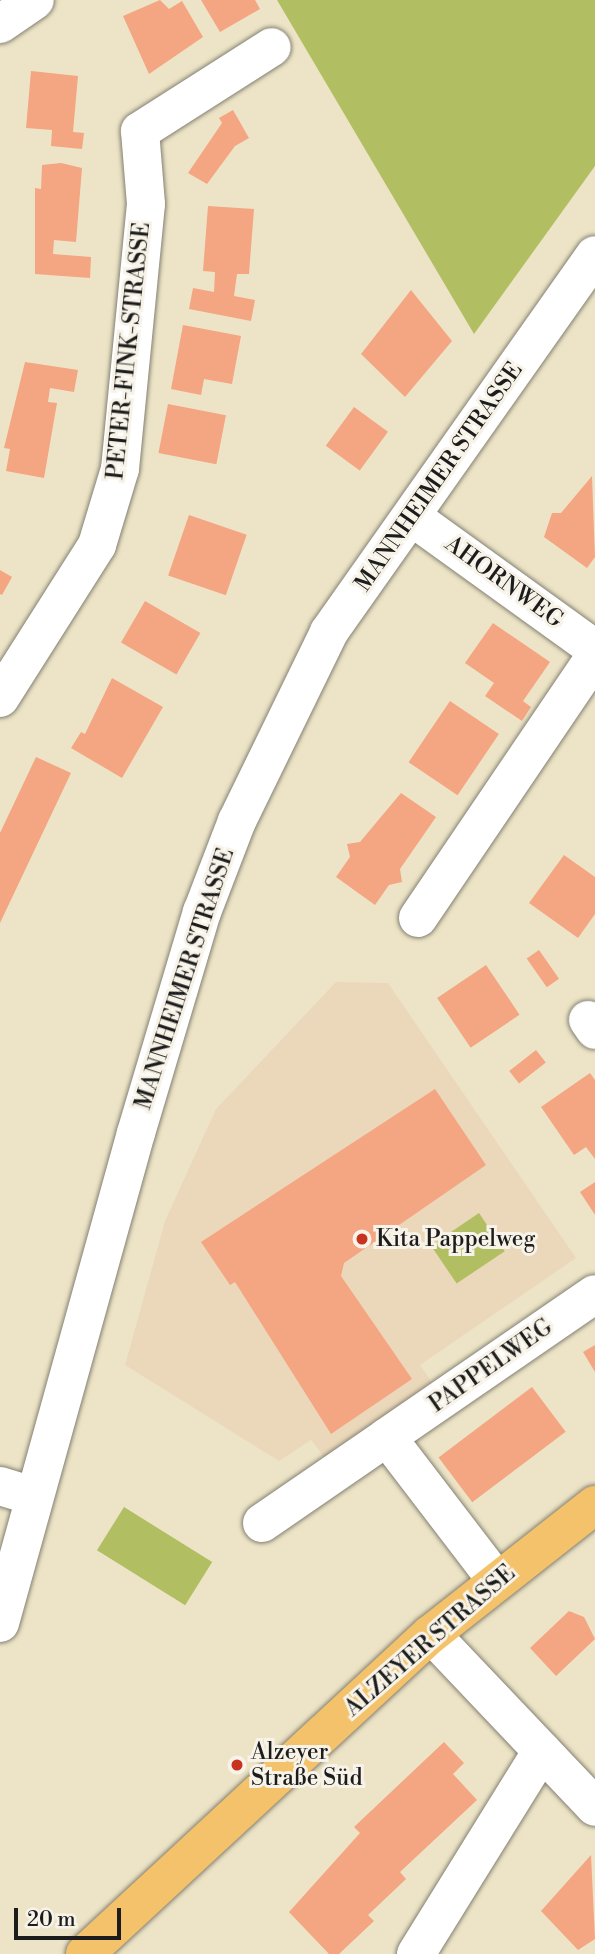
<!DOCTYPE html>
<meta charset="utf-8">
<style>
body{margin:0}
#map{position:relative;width:595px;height:1954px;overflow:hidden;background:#ede4c7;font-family:"Libre Bodoni",serif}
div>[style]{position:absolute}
.built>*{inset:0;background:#ebd8ba}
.green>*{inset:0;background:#b1bf62;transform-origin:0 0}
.building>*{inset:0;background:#f4a582;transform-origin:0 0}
.roads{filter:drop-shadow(0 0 2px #848072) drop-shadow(0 0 2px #848072)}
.minor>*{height:38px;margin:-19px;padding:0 19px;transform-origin:19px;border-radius:19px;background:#fff}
.major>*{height:38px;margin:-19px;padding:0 19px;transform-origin:19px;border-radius:19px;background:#f3c26a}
.dots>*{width:19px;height:19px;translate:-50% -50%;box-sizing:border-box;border:4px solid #f7f3e8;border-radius:50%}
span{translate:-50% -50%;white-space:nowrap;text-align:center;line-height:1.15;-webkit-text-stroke:6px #f7f3e8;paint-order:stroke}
.street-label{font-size:23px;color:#1c1c1c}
.poi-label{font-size:23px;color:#1c1c1c}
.left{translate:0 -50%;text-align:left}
.scale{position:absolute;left:14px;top:1908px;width:107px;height:32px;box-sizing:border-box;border:4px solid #1c1c1c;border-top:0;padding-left:9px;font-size:21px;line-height:24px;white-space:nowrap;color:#1c1c1c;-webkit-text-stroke:5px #f7f3e8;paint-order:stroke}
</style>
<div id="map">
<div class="built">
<i style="clip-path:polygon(336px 982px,388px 983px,576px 1258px,420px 1365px,434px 1386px,325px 1458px,311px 1440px,279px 1461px,125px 1365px,165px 1221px,216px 1109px)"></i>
</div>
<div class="green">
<i style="clip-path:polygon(277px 0,595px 0,595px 166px,474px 334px)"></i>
<i style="left:479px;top:1213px;width:46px;height:58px;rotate:56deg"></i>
<i style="left:124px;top:1507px;width:104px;height:51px;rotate:32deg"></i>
</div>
<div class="building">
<i style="clip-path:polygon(160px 0,169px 9px,182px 1px,203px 37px,149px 74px,123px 16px)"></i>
<i style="clip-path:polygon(201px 0,255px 0,260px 9px,220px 32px)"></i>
<i style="clip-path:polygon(31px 71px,78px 76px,73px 132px,84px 133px,82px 149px,51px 146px,52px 130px,26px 128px)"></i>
<i style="clip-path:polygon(233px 110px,249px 138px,235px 146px,207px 184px,188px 173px,222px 123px,219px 118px)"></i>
<i style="clip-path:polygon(61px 163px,82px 168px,76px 242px,54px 240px,53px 254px,91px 257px,90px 278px,35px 274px,35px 188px,41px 189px,42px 165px)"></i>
<i style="clip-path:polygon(208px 206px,254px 209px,249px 274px,237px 274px,234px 296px,255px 300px,251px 321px,189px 309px,193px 288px,214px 292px,215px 272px,203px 271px)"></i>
<i style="clip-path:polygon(411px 290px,452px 341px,405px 397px,361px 354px)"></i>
<i style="clip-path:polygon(183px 325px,241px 336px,232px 384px,204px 379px,201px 395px,171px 389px)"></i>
<i style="clip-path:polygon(25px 362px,78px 370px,74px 392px,50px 388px,48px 402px,57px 403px,44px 478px,6px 471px,10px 449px,4px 448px)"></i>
<i style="left:168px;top:404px;width:59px;height:50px;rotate:11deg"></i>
<i style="left:354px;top:407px;width:42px;height:48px;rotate:36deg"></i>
<i style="clip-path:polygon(592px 476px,595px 557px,587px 568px,544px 537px,552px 513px,561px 513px)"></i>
<i style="left:189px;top:515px;width:61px;height:64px;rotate:19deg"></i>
<i style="clip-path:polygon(0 570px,12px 577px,2px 595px,0 594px)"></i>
<i style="left:145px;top:601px;width:64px;height:48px;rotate:30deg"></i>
<i style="clip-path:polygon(493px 623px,550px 662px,523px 701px,531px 707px,522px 721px,485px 696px,494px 683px,465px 663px)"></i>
<i style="clip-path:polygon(112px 678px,163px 707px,122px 778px,71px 748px,81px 732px,85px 734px)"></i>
<i style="left:450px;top:701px;width:59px;height:74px;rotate:34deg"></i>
<i style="clip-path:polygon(36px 757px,71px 773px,0 923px,0 833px)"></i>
<i style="clip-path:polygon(401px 793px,436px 817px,400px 869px,402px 882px,389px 885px,375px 905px,336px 877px,350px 857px,347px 844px,360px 842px)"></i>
<i style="clip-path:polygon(564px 855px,595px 877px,595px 914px,578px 938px,529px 903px)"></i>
<i style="left:539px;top:950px;width:35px;height:15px;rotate:55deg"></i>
<i style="left:486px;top:965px;width:60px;height:59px;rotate:56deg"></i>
<i style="left:536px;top:1050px;width:16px;height:34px;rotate:52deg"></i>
<i style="clip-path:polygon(590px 1073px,595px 1080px,595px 1159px,586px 1147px,574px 1155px,541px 1107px)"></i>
<i style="clip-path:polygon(435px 1089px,486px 1165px,344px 1263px,341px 1276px,412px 1379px,331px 1434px,235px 1282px,230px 1285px,201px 1242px)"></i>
<i style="clip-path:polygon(595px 1182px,595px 1215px,580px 1192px)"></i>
<i style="clip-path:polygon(595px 1345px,595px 1372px,583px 1352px)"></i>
<i style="left:532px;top:1387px;width:56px;height:117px;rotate:53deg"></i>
<i style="clip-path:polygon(569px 1611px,584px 1617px,595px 1639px,556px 1676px,530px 1648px)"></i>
<i style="clip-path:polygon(444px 1742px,464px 1763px,453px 1774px,477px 1800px,400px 1872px,406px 1879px,368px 1915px,374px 1921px,339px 1954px,329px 1954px,289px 1912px,360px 1833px,354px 1827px)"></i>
<i style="clip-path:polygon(591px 1855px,595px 1939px,578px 1950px,541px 1911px)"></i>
</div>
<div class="roads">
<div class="minor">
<i style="left:0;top:24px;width:42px;rotate:-34.4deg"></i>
<i style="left:412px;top:517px;width:226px;rotate:35.8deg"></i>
<i style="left:0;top:698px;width:181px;rotate:-57.6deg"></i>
<i style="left:97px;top:545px;width:79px;rotate:-73.2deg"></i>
<i style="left:120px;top:469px;width:266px;rotate:-84.4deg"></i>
<i style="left:146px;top:204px;width:73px;rotate:-94.7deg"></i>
<i style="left:140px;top:131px;width:156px;rotate:-32.5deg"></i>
<i style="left:418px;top:918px;width:315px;rotate:-55.9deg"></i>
<i style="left:588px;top:1020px;width:12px;rotate:55deg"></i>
<i style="left:0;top:1486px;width:34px;rotate:17deg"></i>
<i style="left:262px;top:1523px;width:152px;rotate:-34.5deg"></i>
<i style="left:497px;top:1581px;width:181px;rotate:-127.4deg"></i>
<i style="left:387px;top:1437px;width:252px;rotate:-34.5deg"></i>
<i style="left:0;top:1623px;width:509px;rotate:-74.49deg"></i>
<i style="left:136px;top:1133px;width:231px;rotate:-73.4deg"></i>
<i style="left:202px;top:912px;width:97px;rotate:-69deg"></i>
<i style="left:237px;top:821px;width:210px;rotate:-64deg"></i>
<i style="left:329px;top:632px;width:461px;rotate:-54.8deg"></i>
<i style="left:431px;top:1634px;width:238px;rotate:46.5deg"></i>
<i style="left:416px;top:1954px;width:239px;rotate:-58.2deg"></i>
</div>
<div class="major">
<i style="left:85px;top:1954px;width:471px;rotate:-42.8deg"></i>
<i style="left:431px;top:1634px;width:209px;rotate:-38.2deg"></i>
</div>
</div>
<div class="dots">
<i style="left:362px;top:1239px;background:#c8321e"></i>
<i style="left:237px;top:1765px;background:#c8321e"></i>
</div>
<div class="street-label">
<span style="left:129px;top:351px;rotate:-84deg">PETER-FINK-STRASSE</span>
<span style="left:439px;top:477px;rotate:-55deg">MANNHEIMER STRASSE</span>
<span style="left:504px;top:582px;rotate:36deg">AHORNWEG</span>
<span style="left:185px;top:979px;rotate:-72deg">MANNHEIMER STRASSE</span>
<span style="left:491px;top:1366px;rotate:-35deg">PAPPELWEG</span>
<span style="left:430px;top:1641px;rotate:-41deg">ALZEYER STRASSE</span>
</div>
<div class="poi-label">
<span class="left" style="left:376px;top:1239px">Kita Pappelweg</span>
<span class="left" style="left:251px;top:1765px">Alzeyer<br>Straße Süd</span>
</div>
<div class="scale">20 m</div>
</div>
